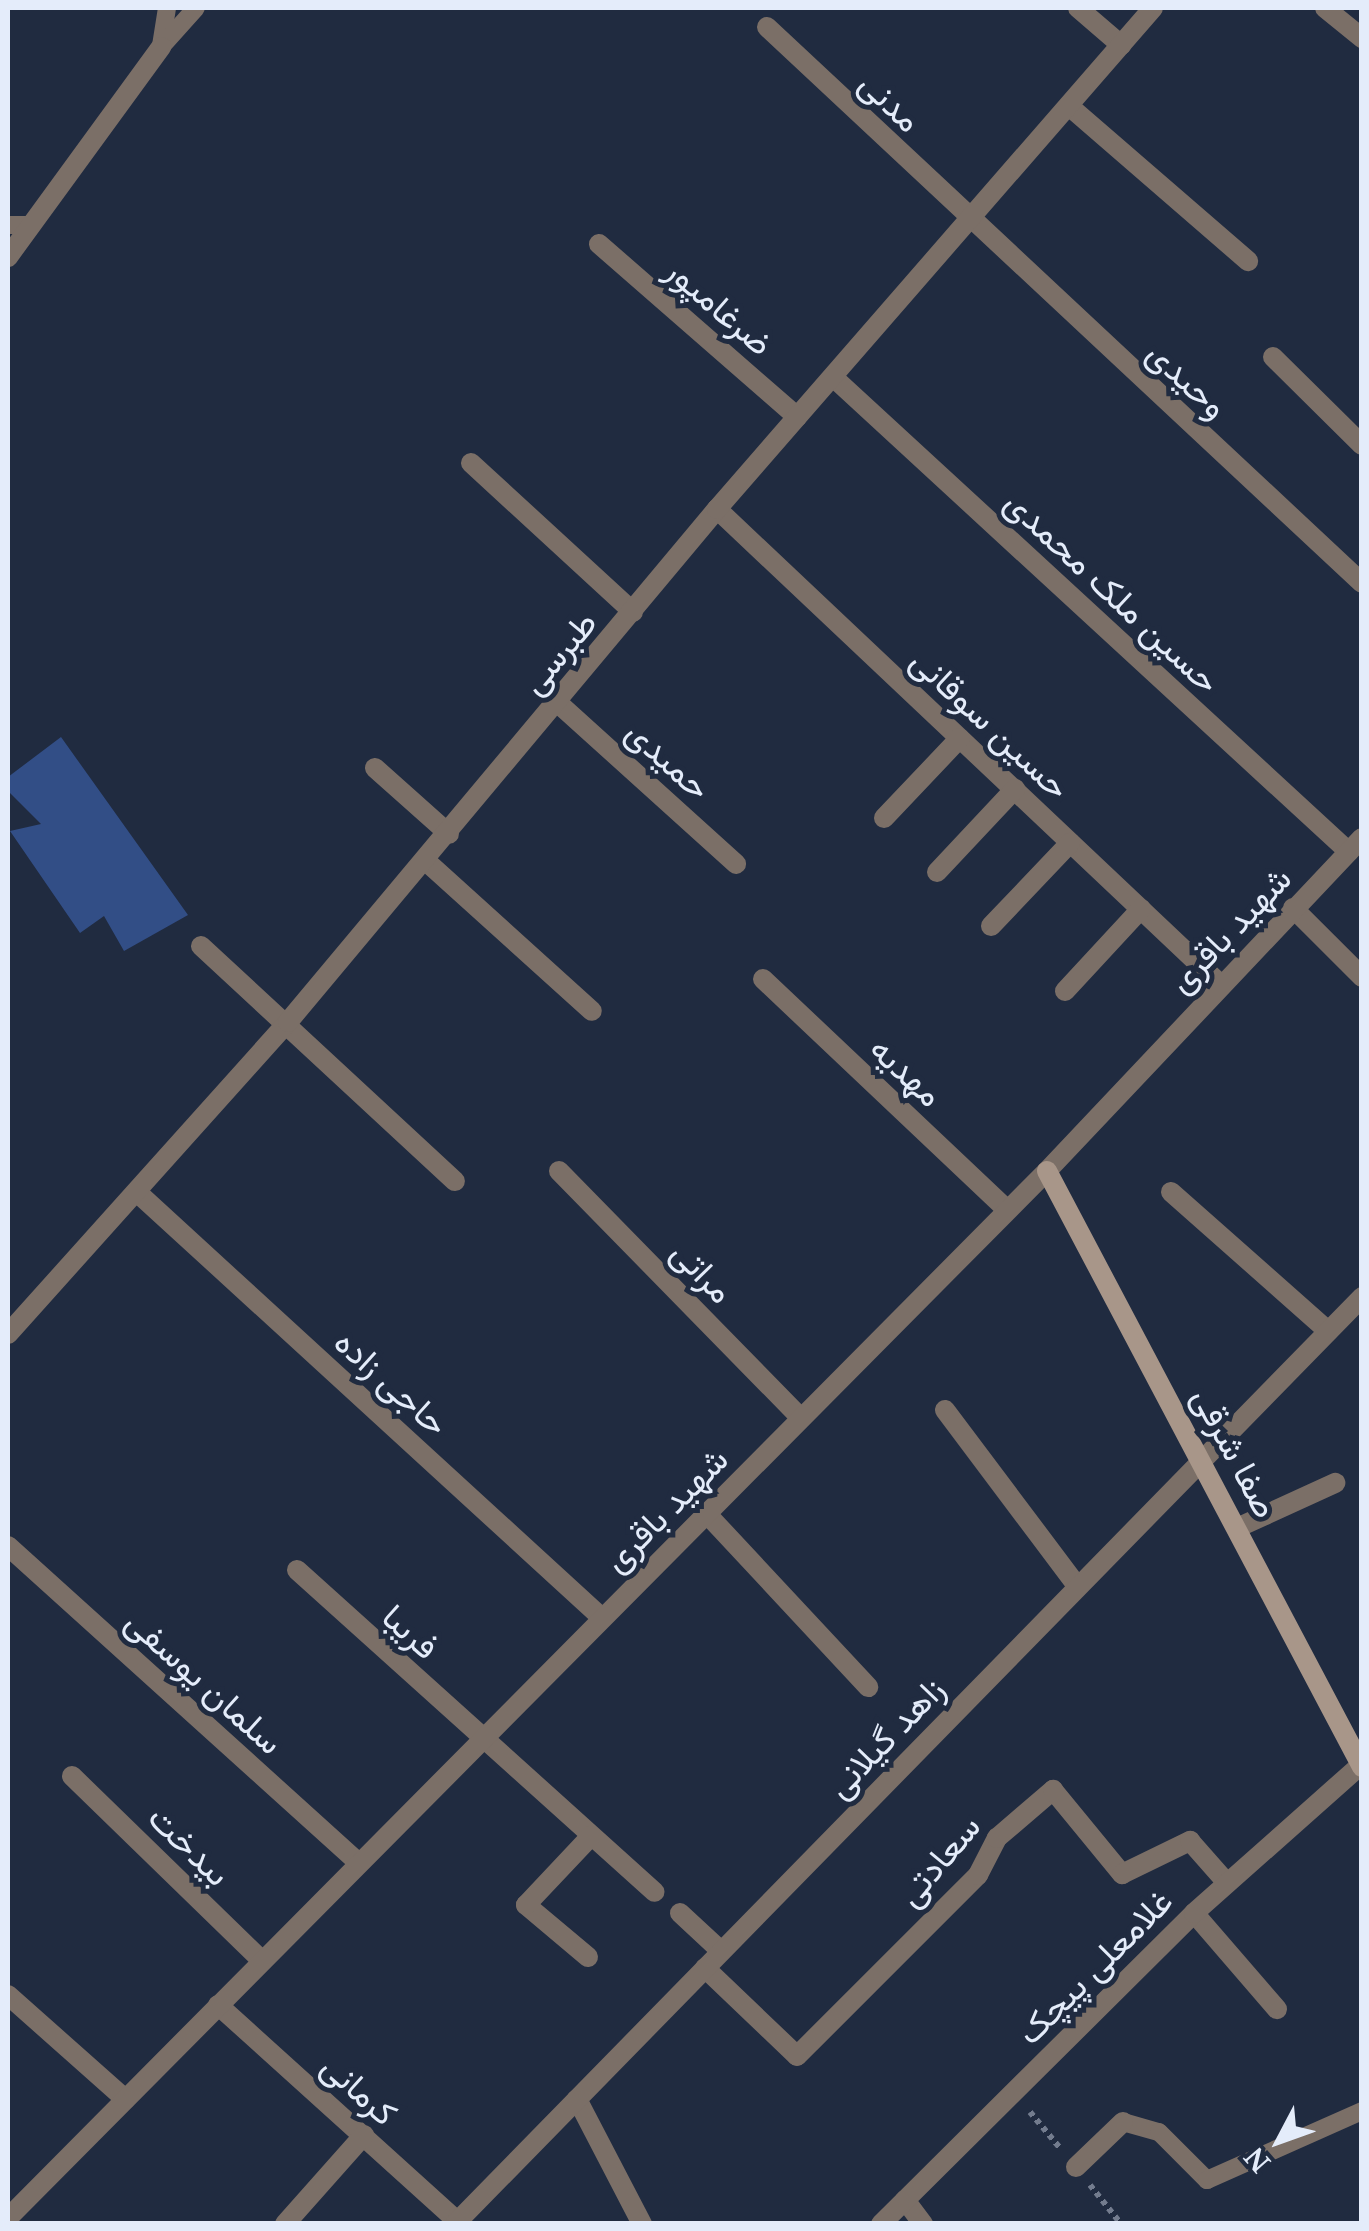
<!DOCTYPE html>
<meta charset="utf-8">
<style>
body{margin:0}
#map{position:relative;width:1369px;height:2231px;overflow:hidden;background:#202b40;font-family:"Noto Serif",Vazirmatn,serif}
div>[style]{position:absolute}
.building>*{inset:0;background:#324e86}
.path>*{height:6px;margin-top:-3px;transform-origin:0;background:repeating-linear-gradient(90deg,#737c8e 0 5px,transparent 0 10px)}
.service>*{height:18px;margin:-9px;padding:0 9px;transform-origin:9px;border-radius:9px;background:#7b6f67}
.minor>*{height:20px;margin:-10px;padding:0 10px;transform-origin:10px;border-radius:10px;background:#7b6f67}
.secondary>*{height:20px;margin:-10px;padding:0 10px;transform-origin:10px;border-radius:10px;background:#a89689}
span{translate:-50% -50%;white-space:nowrap;text-align:center;line-height:1.15;-webkit-text-stroke:10px #202b40;paint-order:stroke}
.street-label{font-size:35px;color:#e4ecfa}
.frame{position:absolute;inset:0;border:10px solid #e4ecfa;pointer-events:none}
.north{position:absolute;left:1229px;top:2091px;width:100px;height:100px;-webkit-text-stroke:8px #202b40;paint-order:stroke;rotate:229deg;font-size:28px;font-weight:700;line-height:40px;text-align:center;color:#e4ecfa}
.north::after{content:'';display:block;margin:auto;width:35px;height:45px;background:#e4ecfa;clip-path:polygon(50% 0,100% 100%,50% 72%,0 100%)}
</style>
<div id="map">
<div class="building">
<i style="clip-path:polygon(61px 737px,188px 915px,124px 951px,104px 916px,80px 933px,10px 831px,41px 824px,8px 791px,8px 777px)"></i>
</div>
<div class="path">
<i style="left:1030px;top:2112px;width:47px;rotate:50.2deg"></i>
<i style="left:1090px;top:2185px;width:50px;rotate:51.5deg"></i>
</div>
<div class="service">
<i style="left:167px;top:8px;width:39px;rotate:99deg"></i>
<i style="left:161px;top:47px;width:52px;rotate:-48.1deg"></i>
<i style="left:8px;top:225px;width:23px"></i>
<i style="left:1123px;top:2122px;width:37px;rotate:16deg"></i>
<i style="left:1159px;top:2132px;width:68px;rotate:45deg"></i>
<i style="left:1207px;top:2180px;width:170px;rotate:-24deg"></i>
</div>
<div class="minor">
<i style="left:1078px;top:8px;width:57px;rotate:40.7deg"></i>
<i style="left:1325px;top:8px;width:48px;rotate:39deg"></i>
<i style="left:767px;top:27px;width:814px;rotate:43.06deg"></i>
<i style="left:1069px;top:106px;width:237px;rotate:40.9deg"></i>
<i style="left:599px;top:244px;width:263px;rotate:41.1deg"></i>
<i style="left:8px;top:257px;width:260px;rotate:-53.9deg"></i>
<i style="left:1273px;top:357px;width:125px;rotate:44.7deg"></i>
<i style="left:833px;top:377px;width:701px;rotate:42.63deg"></i>
<i style="left:471px;top:463px;width:220px;rotate:42.6deg"></i>
<i style="left:717px;top:509px;width:692px;rotate:43.36deg"></i>
<i style="left:558px;top:703px;width:240px;rotate:42.1deg"></i>
<i style="left:375px;top:768px;width:99px;rotate:41.7deg"></i>
<i style="left:884px;top:818px;width:110px;rotate:-46.5deg"></i>
<i style="left:427px;top:862px;width:222px;rotate:42.1deg"></i>
<i style="left:937px;top:872px;width:114px;rotate:-46.8deg"></i>
<i style="left:1293px;top:908px;width:98px;rotate:45deg"></i>
<i style="left:991px;top:926px;width:115px;rotate:-46.4deg"></i>
<i style="left:201px;top:946px;width:346px;rotate:42.8deg"></i>
<i style="left:763px;top:979px;width:336px;rotate:43.4deg"></i>
<i style="left:1065px;top:991px;width:112px;rotate:-47.2deg"></i>
<i style="left:559px;top:1171px;width:346px;rotate:45.6deg"></i>
<i style="left:1171px;top:1192px;width:210px;rotate:41.5deg"></i>
<i style="left:139px;top:1194px;width:628px;rotate:42.48deg"></i>
<i style="left:8px;top:1334px;width:419px;rotate:-48.1deg"></i>
<i style="left:288px;top:1022px;width:669px;rotate:-50.1deg"></i>
<i style="left:717px;top:509px;width:664px;rotate:-48.97deg"></i>
<i style="left:945px;top:1410px;width:221px;rotate:53.1deg"></i>
<i style="left:706px;top:1513px;width:238px;rotate:47deg"></i>
<i style="left:1239px;top:1527px;width:106px;rotate:-24.6deg"></i>
<i style="left:8px;top:1546px;width:473px;rotate:42.1deg"></i>
<i style="left:297px;top:1570px;width:481px;rotate:42deg"></i>
<i style="left:72px;top:1776px;width:265px;rotate:44.2deg"></i>
<i style="left:680px;top:1913px;width:56px;rotate:42.8deg"></i>
<i style="left:1194px;top:1913px;width:127px;rotate:49.2deg"></i>
<i style="left:588px;top:1957px;width:81px;rotate:-140deg"></i>
<i style="left:526px;top:1905px;width:95px;rotate:-46.7deg"></i>
<i style="left:705px;top:1968px;width:127px;rotate:43.7deg"></i>
<i style="left:797px;top:2056px;width:256px;rotate:-45deg"></i>
<i style="left:978px;top:1875px;width:42px;rotate:-62.8deg"></i>
<i style="left:997px;top:1838px;width:74px;rotate:-40.6deg"></i>
<i style="left:1053px;top:1790px;width:109px;rotate:50.6deg"></i>
<i style="left:1122px;top:1874px;width:76px;rotate:-25.9deg"></i>
<i style="left:1190px;top:1841px;width:56px;rotate:48.6deg"></i>
<i style="left:8px;top:1995px;width:157px;rotate:41.6deg"></i>
<i style="left:218px;top:2005px;width:322px;rotate:42.1deg"></i>
<i style="left:577px;top:2099px;width:141px;rotate:62.5deg"></i>
<i style="left:1076px;top:2167px;width:65px;rotate:-43.8deg"></i>
<i style="left:905px;top:2200px;width:30px;rotate:53deg"></i>
<i style="left:8px;top:2218px;width:1475px;rotate:-45.22deg"></i>
<i style="left:1047px;top:1171px;width:458px;rotate:-46.6deg"></i>
<i style="left:285px;top:2224px;width:119px;rotate:-48.4deg"></i>
<i style="left:455px;top:2224px;width:1297px;rotate:-45.62deg"></i>
<i style="left:881px;top:2224px;width:441px;rotate:-44.8deg"></i>
<i style="left:1194px;top:1913px;width:225px;rotate:-41.6deg"></i>
</div>
<div class="secondary">
<i style="left:1047px;top:1171px;width:674px;rotate:62.14deg"></i>
</div>
<div class="street-label">
<span style="left:891px;top:101px;rotate:44deg">مدنی</span>
<span style="left:720px;top:306px;rotate:41deg">ضرغامپور</span>
<span style="left:1188px;top:379px;rotate:43deg">وحیدی</span>
<span style="left:1113px;top:591px;rotate:43deg">حسین ملک محمدی</span>
<span style="left:558px;top:652px;rotate:-50deg">طبرسی</span>
<span style="left:991px;top:723px;rotate:43deg">حسین سوقانی</span>
<span style="left:669px;top:759px;rotate:42deg">حمیدی</span>
<span style="left:1229px;top:929px;rotate:-46deg">شهید باقری</span>
<span style="left:907px;top:1071px;rotate:43deg">مهدیه</span>
<span style="left:703px;top:1271px;rotate:46deg">مراتی</span>
<span style="left:392px;top:1382px;rotate:42deg">حاجی زاده</span>
<span style="left:1236px;top:1452px;rotate:62deg">صفا شرقی</span>
<span style="left:665px;top:1509px;rotate:-45deg">شهید باقری</span>
<span style="left:411px;top:1631px;rotate:42deg">فریبا</span>
<span style="left:205px;top:1681px;rotate:42deg">سلمان یوسفی</span>
<span style="left:885px;top:1737px;rotate:-46deg">زاهد گیلانی</span>
<span style="left:190px;top:1845px;rotate:44deg">بیدخت</span>
<span style="left:938px;top:1860px;rotate:-50deg">سعادتی</span>
<span style="left:1094px;top:1966px;rotate:-45deg">غلامعلی پیچک</span>
<span style="left:360px;top:2089px;rotate:42deg">کرمانی</span>
</div>
<div class="frame"></div>
<div class="north">N</div>
</div>
